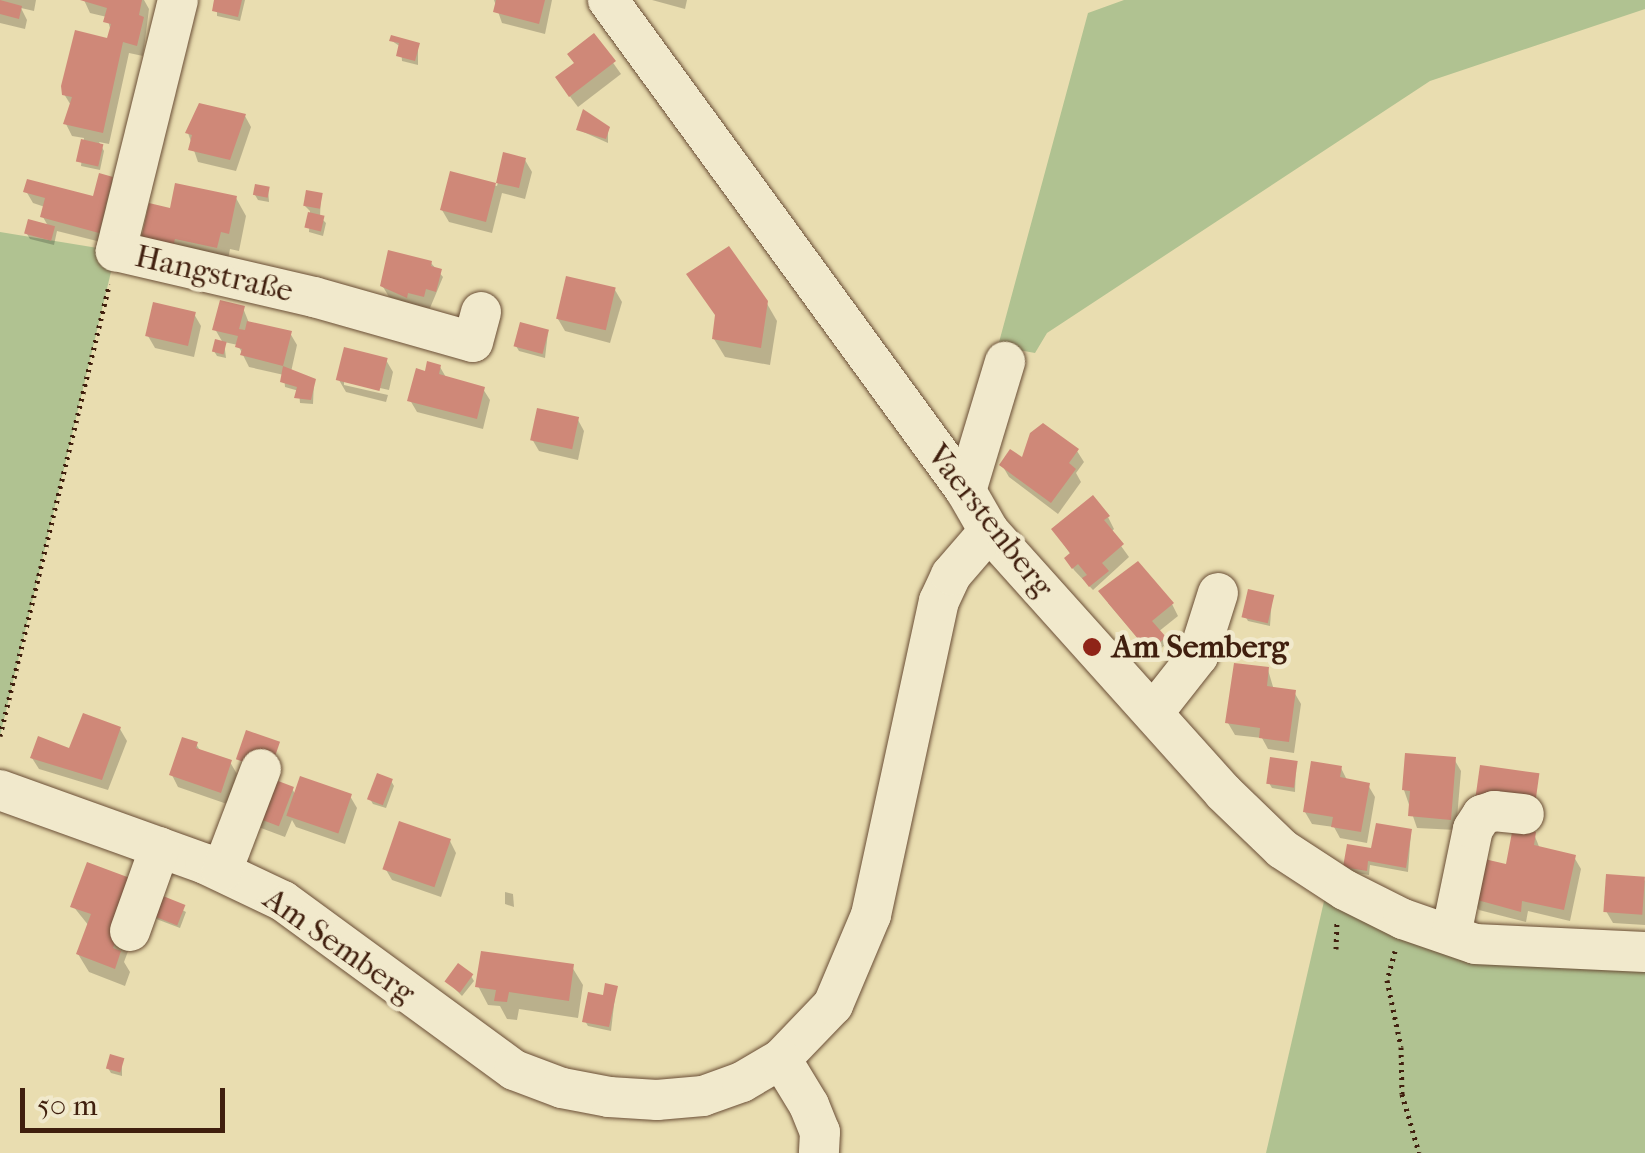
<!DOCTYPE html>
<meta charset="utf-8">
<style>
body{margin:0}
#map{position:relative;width:1645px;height:1153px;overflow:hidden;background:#e9ddb0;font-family:"IM FELL French Canon",serif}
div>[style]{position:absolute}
.green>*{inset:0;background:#b0c291}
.shadow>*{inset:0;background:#0003}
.building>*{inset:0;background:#cf8878;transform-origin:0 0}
.path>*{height:5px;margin-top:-2.5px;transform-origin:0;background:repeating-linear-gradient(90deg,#401f0e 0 2.5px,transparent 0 7.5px)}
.roads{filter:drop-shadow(0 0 2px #6a4e36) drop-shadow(0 0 2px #6a4e36)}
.minor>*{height:40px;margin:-20px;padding:0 20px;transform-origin:20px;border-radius:20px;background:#f1e9cc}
.dots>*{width:28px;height:28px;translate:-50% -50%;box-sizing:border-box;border:5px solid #f1e9cc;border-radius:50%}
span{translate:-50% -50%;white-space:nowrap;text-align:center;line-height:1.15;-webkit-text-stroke:9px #f1e9cc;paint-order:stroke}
.street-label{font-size:32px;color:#401f0e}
.poi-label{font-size:32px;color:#401f0e;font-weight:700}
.left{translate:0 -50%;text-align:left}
.scale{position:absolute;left:20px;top:1088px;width:205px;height:45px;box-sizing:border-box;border:5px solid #401f0e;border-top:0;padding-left:12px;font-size:30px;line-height:35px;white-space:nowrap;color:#401f0e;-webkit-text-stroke:8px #f1e9cc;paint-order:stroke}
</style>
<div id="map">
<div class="green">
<i style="clip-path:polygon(1124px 0,1645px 0,1645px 9px,1430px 81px,1047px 333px,1035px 353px,998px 346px,1088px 13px)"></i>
<i style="clip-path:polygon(0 232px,116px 251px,0 736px)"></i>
<i style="clip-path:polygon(1325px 897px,1645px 967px,1645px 1153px,1266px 1153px)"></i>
</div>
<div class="shadow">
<i style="clip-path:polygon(0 0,36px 0,34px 11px,21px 8px,27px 20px,25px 29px,0 23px)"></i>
<i style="clip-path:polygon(84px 0,144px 0,149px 9px,143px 56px,129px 53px,109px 144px,99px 142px,104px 151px,100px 170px,81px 166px,84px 138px,72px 136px,66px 124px,72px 107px,64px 94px,109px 41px,111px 32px,107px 17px,90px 13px)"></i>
<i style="clip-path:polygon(217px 0,245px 0,240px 21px,217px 16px)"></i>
<i style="clip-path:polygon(494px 0,552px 0,545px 34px,502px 23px)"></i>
<i style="clip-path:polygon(652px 0,687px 0,685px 9px)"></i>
<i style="clip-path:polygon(594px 36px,621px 74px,578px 107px,565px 90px)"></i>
<i style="clip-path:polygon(392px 41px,418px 45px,418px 65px,402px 61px,401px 47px)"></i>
<i style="clip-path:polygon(245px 116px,251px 127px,236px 171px,198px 162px,188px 133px)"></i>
<i style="clip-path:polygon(608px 129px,608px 143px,579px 130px)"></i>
<i style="clip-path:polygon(505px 155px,525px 160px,532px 172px,525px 199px,502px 193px,492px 233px,449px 222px,442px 210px,451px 174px,497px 186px)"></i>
<i style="clip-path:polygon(112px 179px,118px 190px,105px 243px,57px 231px,54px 245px,30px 239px,27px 234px,48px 226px,43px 217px,45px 207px,33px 203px,26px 191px,95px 199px)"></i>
<i style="clip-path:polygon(268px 189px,269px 202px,258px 200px,255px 195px)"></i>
<i style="clip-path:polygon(321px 195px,320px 217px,326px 223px,323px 236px,309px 232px,310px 211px,305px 206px)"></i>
<i style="clip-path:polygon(236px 198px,246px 216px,239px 251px,230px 249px,227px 265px,155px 257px,172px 211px)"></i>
<i style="clip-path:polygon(431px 263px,443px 277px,430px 308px,404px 307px,400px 300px,389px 297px,382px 285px)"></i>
<i style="clip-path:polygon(615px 290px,622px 302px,610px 343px,565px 331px,558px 319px)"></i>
<i style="clip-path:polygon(766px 302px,777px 321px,770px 365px,725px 357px,714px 339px,717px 317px)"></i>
<i style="clip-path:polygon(243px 308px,249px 323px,290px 333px,297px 345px,291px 372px,314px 381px,313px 404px,300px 403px,299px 391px,285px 387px,284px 375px,249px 367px,238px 345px,224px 342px,226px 358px,217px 356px,214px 351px,223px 343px,215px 329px)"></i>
<i style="clip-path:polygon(194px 314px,201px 326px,194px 357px,155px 348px,148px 336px)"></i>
<i style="clip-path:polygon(548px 332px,545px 358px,519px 351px,516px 346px)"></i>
<i style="clip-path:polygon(386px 360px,393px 372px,389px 390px,344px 380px,344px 385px,388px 395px,386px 402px,346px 392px,339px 380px)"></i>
<i style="clip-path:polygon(440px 367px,447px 379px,483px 389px,490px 400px,483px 429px,417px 412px,410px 400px,426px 374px)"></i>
<i style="clip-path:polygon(578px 420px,584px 431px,578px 460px,539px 451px,532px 439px)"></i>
<i style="clip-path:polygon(1077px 451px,1084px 462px,1076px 473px,1081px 482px,1058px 514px,1009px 477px,1002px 465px)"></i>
<i style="clip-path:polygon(1108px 517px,1114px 529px,1111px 532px,1129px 557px,1093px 590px,1074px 570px,1067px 558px,1071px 555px,1054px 530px)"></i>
<i style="clip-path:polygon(1272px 597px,1270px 626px,1248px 621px,1245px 616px)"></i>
<i style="clip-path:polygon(1108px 603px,1172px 604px,1178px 616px,1158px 632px,1167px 643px,1153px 656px)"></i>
<i style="clip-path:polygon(1268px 670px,1274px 690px,1294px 692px,1301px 704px,1294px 753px,1268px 749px,1262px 738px,1235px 735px,1228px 723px)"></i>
<i style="clip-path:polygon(120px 729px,127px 741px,108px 790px,39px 769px,32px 758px,71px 752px)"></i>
<i style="clip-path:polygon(196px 744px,201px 752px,230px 762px,237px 774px,227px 804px,178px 787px,172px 775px)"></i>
<i style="clip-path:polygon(1454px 759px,1461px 771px,1456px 830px,1417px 828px,1404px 790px)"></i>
<i style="clip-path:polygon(1296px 764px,1295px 792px,1272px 788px,1269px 783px)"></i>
<i style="clip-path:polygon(1341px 768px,1347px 780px,1368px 785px,1375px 797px,1367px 843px,1340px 838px,1334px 827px,1312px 824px,1305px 812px)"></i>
<i style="clip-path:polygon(391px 781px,394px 786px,386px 808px,373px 804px,370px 799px)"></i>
<i style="clip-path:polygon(292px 789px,296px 795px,350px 796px,357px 808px,345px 844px,296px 827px,292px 820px,285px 837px,261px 828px,254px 816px)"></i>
<i style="clip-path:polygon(1411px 832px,1408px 872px,1370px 865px,1369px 875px,1349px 872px,1346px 867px)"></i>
<i style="clip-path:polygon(1534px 834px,1540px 849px,1574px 857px,1581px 869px,1570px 921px,1528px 911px,1526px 922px,1479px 910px,1472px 898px,1508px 867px)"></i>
<i style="clip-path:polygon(450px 841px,456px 853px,441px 897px,392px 880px,385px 868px)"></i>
<i style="clip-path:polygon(88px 865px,136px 883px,150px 907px,154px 895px,186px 912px,180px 928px,151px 917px,145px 906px,124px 962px,130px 972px,125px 986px,89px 972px,78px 954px,89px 926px,73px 906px)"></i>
<i style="clip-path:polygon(1645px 880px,1645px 925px,1613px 923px,1606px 911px)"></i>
<i style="clip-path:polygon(505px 892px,513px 894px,514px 907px,505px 904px)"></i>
<i style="clip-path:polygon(572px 967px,583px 985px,578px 1018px,519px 1009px,517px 1020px,507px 1019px,500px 1006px,488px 1005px,478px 986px)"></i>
<i style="clip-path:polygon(471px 976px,474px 981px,462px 996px,447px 981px)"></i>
<i style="clip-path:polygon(616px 988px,611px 1031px,588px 1026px,585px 1021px)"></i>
<i style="clip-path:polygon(122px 1060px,122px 1076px,111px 1073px,108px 1068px)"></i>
</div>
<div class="building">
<i style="clip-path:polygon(0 0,22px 6px,19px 19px,0 14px)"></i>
<i style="clip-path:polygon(80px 0,142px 0,139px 15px,144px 17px,137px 46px,123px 42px,103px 133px,63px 124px,72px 97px,62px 95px,61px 86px,75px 30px,107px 38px,111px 24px,103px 22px,107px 8px)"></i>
<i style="clip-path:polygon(214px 0,242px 0,238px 17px,212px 11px)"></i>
<i style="clip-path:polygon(496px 0,545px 0,539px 24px,493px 12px)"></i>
<i style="clip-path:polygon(594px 33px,616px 61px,569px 97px,555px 77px,574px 63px,567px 54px)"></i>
<i style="clip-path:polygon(391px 35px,420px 43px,415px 61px,396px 56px,399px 43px,389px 41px)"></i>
<i style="clip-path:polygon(199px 103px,246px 114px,230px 160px,188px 150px,192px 135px,185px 133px)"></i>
<i style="clip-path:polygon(583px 109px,610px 127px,606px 139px,576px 130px)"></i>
<i style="left:81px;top:139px;width:23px;height:23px;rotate:13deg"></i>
<i style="clip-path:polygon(503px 152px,526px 158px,519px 188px,496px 183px,486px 222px,440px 210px,450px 171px,496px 183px)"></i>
<i style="clip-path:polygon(99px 173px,113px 177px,99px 233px,40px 217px,45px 198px,23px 192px,27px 179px,93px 196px)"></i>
<i style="clip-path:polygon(175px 183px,237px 196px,229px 234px,221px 232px,217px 248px,175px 239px,173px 246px,141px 239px,149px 203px,170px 208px)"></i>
<i style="left:255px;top:184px;width:15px;height:11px;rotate:11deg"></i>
<i style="left:306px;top:190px;width:17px;height:16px;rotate:10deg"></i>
<i style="left:308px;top:212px;width:17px;height:16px;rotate:13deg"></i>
<i style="left:28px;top:219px;width:28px;height:15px;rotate:15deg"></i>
<i style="clip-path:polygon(729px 246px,768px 301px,761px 348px,712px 339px,715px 315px,686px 274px)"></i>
<i style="clip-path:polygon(388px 250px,432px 261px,431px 266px,442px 269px,436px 292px,426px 289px,424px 297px,408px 293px,407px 298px,380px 286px)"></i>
<i style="left:566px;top:276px;width:51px;height:44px;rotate:13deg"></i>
<i style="clip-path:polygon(220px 300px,245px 306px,239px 329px,245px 330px,247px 321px,292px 331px,283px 366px,316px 379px,311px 400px,294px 398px,297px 387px,280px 382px,283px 366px,240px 355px,242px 349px,235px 347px,238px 336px,212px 330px)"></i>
<i style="left:153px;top:302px;width:44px;height:35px;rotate:13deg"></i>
<i style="left:520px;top:322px;width:30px;height:25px;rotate:15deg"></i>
<i style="left:215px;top:339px;width:12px;height:13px;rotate:14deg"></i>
<i style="left:344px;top:347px;width:45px;height:34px;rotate:14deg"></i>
<i style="clip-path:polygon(427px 361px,441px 365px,439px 374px,485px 387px,477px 419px,407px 401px,416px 368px,425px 371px)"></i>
<i style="left:537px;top:408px;width:43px;height:33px;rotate:12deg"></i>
<i style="clip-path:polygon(1043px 423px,1079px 449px,1069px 463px,1076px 469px,1051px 503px,999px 465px,1010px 449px,1022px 457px,1030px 433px)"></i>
<i style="clip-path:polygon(1093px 495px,1110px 516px,1104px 520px,1124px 544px,1102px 563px,1109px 571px,1089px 587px,1082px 578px,1087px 575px,1078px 564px,1072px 569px,1064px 558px,1070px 553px,1051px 529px)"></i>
<i style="clip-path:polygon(1138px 561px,1174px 603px,1152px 621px,1166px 637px,1149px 652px,1098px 591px)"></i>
<i style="left:1248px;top:589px;width:27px;height:29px;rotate:13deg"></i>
<i style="clip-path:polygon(1234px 663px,1269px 667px,1267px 686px,1296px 690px,1289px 742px,1259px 738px,1260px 728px,1225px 723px)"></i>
<i style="clip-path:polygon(83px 713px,121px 727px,102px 780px,30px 758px,38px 736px,69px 748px)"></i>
<i style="left:246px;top:730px;width:36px;height:31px;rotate:19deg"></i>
<i style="clip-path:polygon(182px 737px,198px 742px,196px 748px,232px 760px,221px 793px,169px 775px)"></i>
<i style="clip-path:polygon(1405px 753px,1456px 757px,1451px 820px,1408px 816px,1410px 791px,1402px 790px)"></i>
<i style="left:1270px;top:757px;width:28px;height:27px;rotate:8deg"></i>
<i style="clip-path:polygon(1311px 761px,1342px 766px,1340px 777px,1370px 783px,1361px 832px,1331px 827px,1333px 817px,1303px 812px)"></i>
<i style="left:1480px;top:765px;width:60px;height:33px;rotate:8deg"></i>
<i style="left:377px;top:773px;width:17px;height:28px;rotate:21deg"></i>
<i style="left:265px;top:776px;width:31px;height:42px;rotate:21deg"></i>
<i style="left:300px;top:776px;width:55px;height:42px;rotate:19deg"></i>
<i style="left:399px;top:821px;width:55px;height:51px;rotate:19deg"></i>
<i style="clip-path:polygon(1376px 823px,1412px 829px,1406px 868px,1368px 861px,1367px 871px,1343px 867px,1347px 844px,1371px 848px)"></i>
<i style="clip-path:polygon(1513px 827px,1536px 832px,1534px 845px,1576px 855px,1564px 910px,1522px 901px,1521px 912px,1470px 898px,1480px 858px,1506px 864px)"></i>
<i style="clip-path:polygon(87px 862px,138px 881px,113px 948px,121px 951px,115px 969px,76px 954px,91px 914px,70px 907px)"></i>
<i style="left:1606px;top:874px;width:39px;height:38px;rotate:4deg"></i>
<i style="left:153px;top:892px;width:35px;height:22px;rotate:22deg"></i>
<i style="clip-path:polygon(481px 951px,574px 964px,569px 1001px,509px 992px,507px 1002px,494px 1001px,496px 990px,475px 987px)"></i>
<i style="left:458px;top:963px;width:19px;height:23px;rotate:36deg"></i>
<i style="clip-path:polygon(605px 983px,618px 986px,609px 1027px,582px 1022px,588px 992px,603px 995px)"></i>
<i style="left:110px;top:1054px;width:15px;height:15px;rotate:16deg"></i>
</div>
<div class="path">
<i style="left:0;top:736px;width:465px;rotate:-76.4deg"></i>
<i style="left:1336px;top:949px;width:27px;rotate:-88deg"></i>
<i style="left:1395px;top:951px;width:30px;rotate:105deg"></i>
<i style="left:1387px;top:980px;width:68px;rotate:78.2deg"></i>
<i style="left:1401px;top:1047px;width:47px;rotate:88.8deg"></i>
<i style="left:1402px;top:1094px;width:61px;rotate:73.9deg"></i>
</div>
<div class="roads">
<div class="minor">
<i style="left:178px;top:0;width:259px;rotate:103.9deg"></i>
<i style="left:116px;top:251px;width:203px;rotate:13.1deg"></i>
<i style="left:314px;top:297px;width:165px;rotate:15.8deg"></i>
<i style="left:473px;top:342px;width:31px;rotate:-75deg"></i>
<i style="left:608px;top:0;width:608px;rotate:53.9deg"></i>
<i style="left:966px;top:491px;width:46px;rotate:60.1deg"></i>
<i style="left:989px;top:531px;width:351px;rotate:48.1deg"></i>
<i style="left:1223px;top:792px;width:82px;rotate:44deg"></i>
<i style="left:1282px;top:849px;width:75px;rotate:33.1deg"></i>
<i style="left:1345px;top:890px;width:65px;rotate:26.6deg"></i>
<i style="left:1403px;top:919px;width:76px;rotate:19.1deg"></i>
<i style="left:1475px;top:944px;width:170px;rotate:2.7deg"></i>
<i style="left:966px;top:491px;width:135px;rotate:-73.2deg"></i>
<i style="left:1153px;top:713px;width:73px;rotate:-51.7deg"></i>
<i style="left:1198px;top:656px;width:66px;rotate:-72.4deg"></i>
<i style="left:0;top:790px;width:218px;rotate:19.8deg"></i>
<i style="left:205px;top:864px;width:86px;rotate:25.4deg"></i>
<i style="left:283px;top:901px;width:286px;rotate:36.2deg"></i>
<i style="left:514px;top:1070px;width:51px;rotate:20.6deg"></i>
<i style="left:562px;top:1088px;width:48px;rotate:10.8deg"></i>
<i style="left:609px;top:1097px;width:48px;rotate:3.6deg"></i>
<i style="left:657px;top:1100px;width:46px;rotate:-5deg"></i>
<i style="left:703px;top:1096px;width:41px;rotate:-19.7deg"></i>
<i style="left:742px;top:1082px;width:45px;rotate:-30.5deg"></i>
<i style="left:781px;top:1059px;width:75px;rotate:-46.1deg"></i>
<i style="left:833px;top:1005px;width:98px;rotate:-67.1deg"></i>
<i style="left:871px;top:915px;width:321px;rotate:-77.8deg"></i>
<i style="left:939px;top:601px;width:29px;rotate:-65deg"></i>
<i style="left:951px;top:575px;width:58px;rotate:-49.2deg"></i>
<i style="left:222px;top:871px;width:109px;rotate:-69.1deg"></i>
<i style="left:130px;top:931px;width:89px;rotate:-70.3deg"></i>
<i style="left:1451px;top:935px;width:108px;rotate:-78.3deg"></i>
<i style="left:1473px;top:829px;width:17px;rotate:-57deg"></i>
<i style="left:1482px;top:815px;width:13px;rotate:-18deg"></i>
<i style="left:1494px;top:811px;width:30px;rotate:6deg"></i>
<i style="left:781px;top:1059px;width:54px;rotate:58.7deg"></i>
<i style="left:809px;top:1105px;width:29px;rotate:68deg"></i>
<i style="left:820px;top:1132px;width:21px;rotate:93deg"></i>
</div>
</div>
<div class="dots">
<i style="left:1092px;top:647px;background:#8f2418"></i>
</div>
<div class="street-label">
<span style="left:214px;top:274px;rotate:13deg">Hangstraße</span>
<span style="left:990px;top:521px;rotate:52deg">Vaerstenberg</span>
<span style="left:339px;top:946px;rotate:35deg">Am Semberg</span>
</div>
<div class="poi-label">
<span class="left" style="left:1112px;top:647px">Am Semberg</span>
</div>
<div class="scale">50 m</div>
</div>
